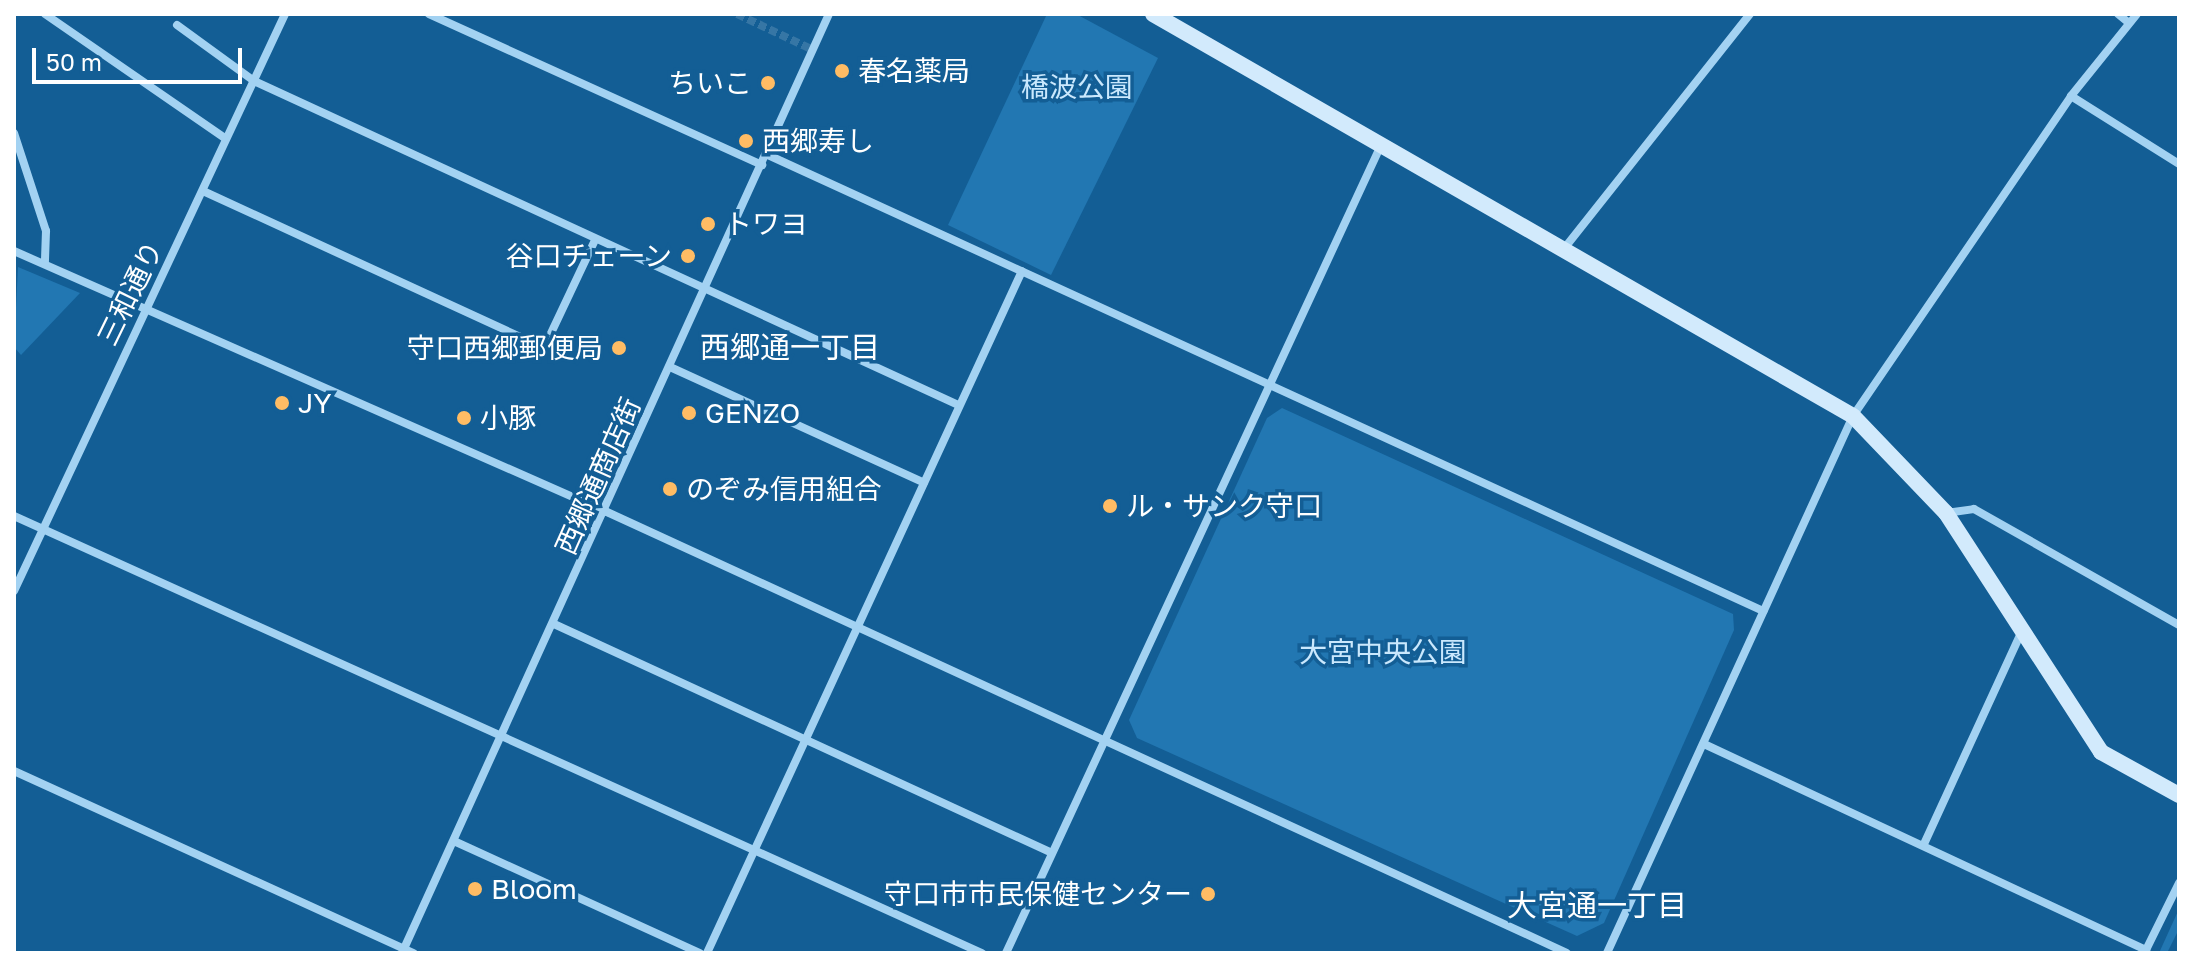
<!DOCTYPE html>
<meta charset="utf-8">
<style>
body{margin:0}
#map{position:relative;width:2193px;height:967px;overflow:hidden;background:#135e95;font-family:"Golos Text","Noto Sans JP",sans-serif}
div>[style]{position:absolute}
.green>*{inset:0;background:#2277b2}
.street-tunnel>*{height:8px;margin-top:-4px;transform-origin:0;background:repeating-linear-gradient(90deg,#3676a5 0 8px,transparent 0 12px)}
.street>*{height:8px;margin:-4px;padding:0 4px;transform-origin:4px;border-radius:4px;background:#a3d2f2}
.secondary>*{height:16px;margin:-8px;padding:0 8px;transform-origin:8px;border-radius:8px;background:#d2eafc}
.dots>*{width:22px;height:22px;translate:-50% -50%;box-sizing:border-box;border:4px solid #135e95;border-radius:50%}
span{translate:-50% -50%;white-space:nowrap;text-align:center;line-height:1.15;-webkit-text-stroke:7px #135e95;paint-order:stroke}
.poi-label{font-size:28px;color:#fff}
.left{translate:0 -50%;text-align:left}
.right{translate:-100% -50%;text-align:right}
.park-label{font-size:28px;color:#cae8fd}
.street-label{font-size:28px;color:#fff}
.neighbourhood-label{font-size:30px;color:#fff}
.frame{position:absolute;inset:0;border:16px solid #fff;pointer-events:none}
.scale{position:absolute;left:32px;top:48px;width:210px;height:36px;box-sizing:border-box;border:4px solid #fff;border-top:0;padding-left:10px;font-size:24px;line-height:28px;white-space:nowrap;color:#fff;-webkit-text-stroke:6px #135e95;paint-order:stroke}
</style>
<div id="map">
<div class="green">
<i style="clip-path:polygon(1047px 14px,1076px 14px,1158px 58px,1051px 275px,948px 225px)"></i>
<i style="clip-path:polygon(18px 267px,80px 293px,21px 355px,14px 347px)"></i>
<i style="clip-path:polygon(1282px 408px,1733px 614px,1734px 630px,1604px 923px,1577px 936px,1137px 738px,1129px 720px,1267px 418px)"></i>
<i style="clip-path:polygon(2179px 909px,2179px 929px,2167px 953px,2159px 953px)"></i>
</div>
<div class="street-tunnel">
<i style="left:737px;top:14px;width:84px;rotate:25.3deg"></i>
</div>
<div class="street">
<i style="left:45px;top:14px;width:219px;rotate:34.6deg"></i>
<i style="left:429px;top:14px;width:366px;rotate:24.4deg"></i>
<i style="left:2118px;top:14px;width:14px;rotate:39deg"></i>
<i style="left:177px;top:25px;width:95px;rotate:36deg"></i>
<i style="left:254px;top:81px;width:775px;rotate:24.71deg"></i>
<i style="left:2071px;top:96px;width:128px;rotate:32.2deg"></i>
<i style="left:14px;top:133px;width:103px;rotate:71.9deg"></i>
<i style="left:46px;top:231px;width:32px;rotate:92deg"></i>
<i style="left:768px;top:155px;width:1095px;rotate:24.62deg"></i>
<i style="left:203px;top:191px;width:375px;rotate:24.7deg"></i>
<i style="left:544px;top:348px;width:119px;rotate:-64.7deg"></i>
<i style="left:1563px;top:250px;width:301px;rotate:-51.6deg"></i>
<i style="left:14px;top:251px;width:648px;rotate:23.76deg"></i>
<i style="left:607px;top:512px;width:1056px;rotate:24.67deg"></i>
<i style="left:670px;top:367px;width:279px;rotate:24.5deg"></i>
<i style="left:1946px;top:513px;width:28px;rotate:-8deg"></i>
<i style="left:1974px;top:509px;width:236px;rotate:29.5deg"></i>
<i style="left:14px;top:516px;width:1062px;rotate:24.3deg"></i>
<i style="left:14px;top:591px;width:637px;rotate:-64.84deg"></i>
<i style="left:554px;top:624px;width:548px;rotate:24.69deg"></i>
<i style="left:1704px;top:744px;width:488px;rotate:25deg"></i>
<i style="left:14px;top:771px;width:439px;rotate:24.5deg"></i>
<i style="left:456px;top:842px;width:268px;rotate:24.5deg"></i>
<i style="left:1924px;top:844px;width:230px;rotate:-65.3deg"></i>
<i style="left:2145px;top:952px;width:77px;rotate:-63.8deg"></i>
<i style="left:402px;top:953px;width:1032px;rotate:-65.55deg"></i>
<i style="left:707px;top:953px;width:751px;rotate:-65.21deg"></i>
<i style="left:1006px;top:953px;width:891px;rotate:-65.1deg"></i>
<i style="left:1607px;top:953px;width:591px;rotate:-65.39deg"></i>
<i style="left:1853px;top:416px;width:387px;rotate:-55.7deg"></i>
<i style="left:2071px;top:96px;width:105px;rotate:-51.2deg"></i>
</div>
<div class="secondary">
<i style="left:1153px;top:14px;width:807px;rotate:29.87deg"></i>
<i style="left:1853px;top:416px;width:134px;rotate:46.2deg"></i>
<i style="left:1946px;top:513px;width:285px;rotate:57deg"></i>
<i style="left:2101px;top:752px;width:89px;rotate:28.9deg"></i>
</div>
<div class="dots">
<i style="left:842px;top:71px;background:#ffbc64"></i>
<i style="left:768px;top:83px;background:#ffbc64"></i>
<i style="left:746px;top:141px;background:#ffbc64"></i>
<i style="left:708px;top:224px;background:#ffbc64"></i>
<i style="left:688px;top:256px;background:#ffbc64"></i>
<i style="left:619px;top:348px;background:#ffbc64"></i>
<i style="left:282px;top:403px;background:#ffbc64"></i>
<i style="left:689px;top:413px;background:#ffbc64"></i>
<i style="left:464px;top:418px;background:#ffbc64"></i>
<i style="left:670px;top:489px;background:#ffbc64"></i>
<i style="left:1110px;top:506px;background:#ffbc64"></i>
<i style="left:475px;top:889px;background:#ffbc64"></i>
<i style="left:1208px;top:894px;background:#ffbc64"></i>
</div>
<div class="poi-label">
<span class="left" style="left:858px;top:71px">春名薬局</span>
<span class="right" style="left:752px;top:83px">ちいこ</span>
<span class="left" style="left:762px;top:141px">西郷寿し</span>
<span class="left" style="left:724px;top:224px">トワヨ</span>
<span class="right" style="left:672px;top:256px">谷口チェーン</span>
<span class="right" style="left:603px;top:348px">守口西郷郵便局</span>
<span class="left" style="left:298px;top:403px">JY</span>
<span class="left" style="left:705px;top:413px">GENZO</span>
<span class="left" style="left:480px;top:418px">小豚</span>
<span class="left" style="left:686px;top:489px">のぞみ信用組合</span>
<span class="left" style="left:1126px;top:506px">ル・サンク守口</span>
<span class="left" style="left:491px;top:889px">Bloom</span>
<span class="right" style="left:1192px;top:894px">守口市市民保健センター</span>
</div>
<div class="park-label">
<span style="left:1077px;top:87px">橋波公園</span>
<span style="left:1383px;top:652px">大宮中央公園</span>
</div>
<div class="street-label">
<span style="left:130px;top:293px;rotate:-64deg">三和通り</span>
<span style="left:598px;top:476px;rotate:-66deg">西郷通商店街</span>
</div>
<div class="neighbourhood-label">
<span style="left:790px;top:347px">西郷通一丁目</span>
<span style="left:1597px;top:905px">大宮通一丁目</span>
</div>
<div class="frame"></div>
<div class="scale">50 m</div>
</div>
